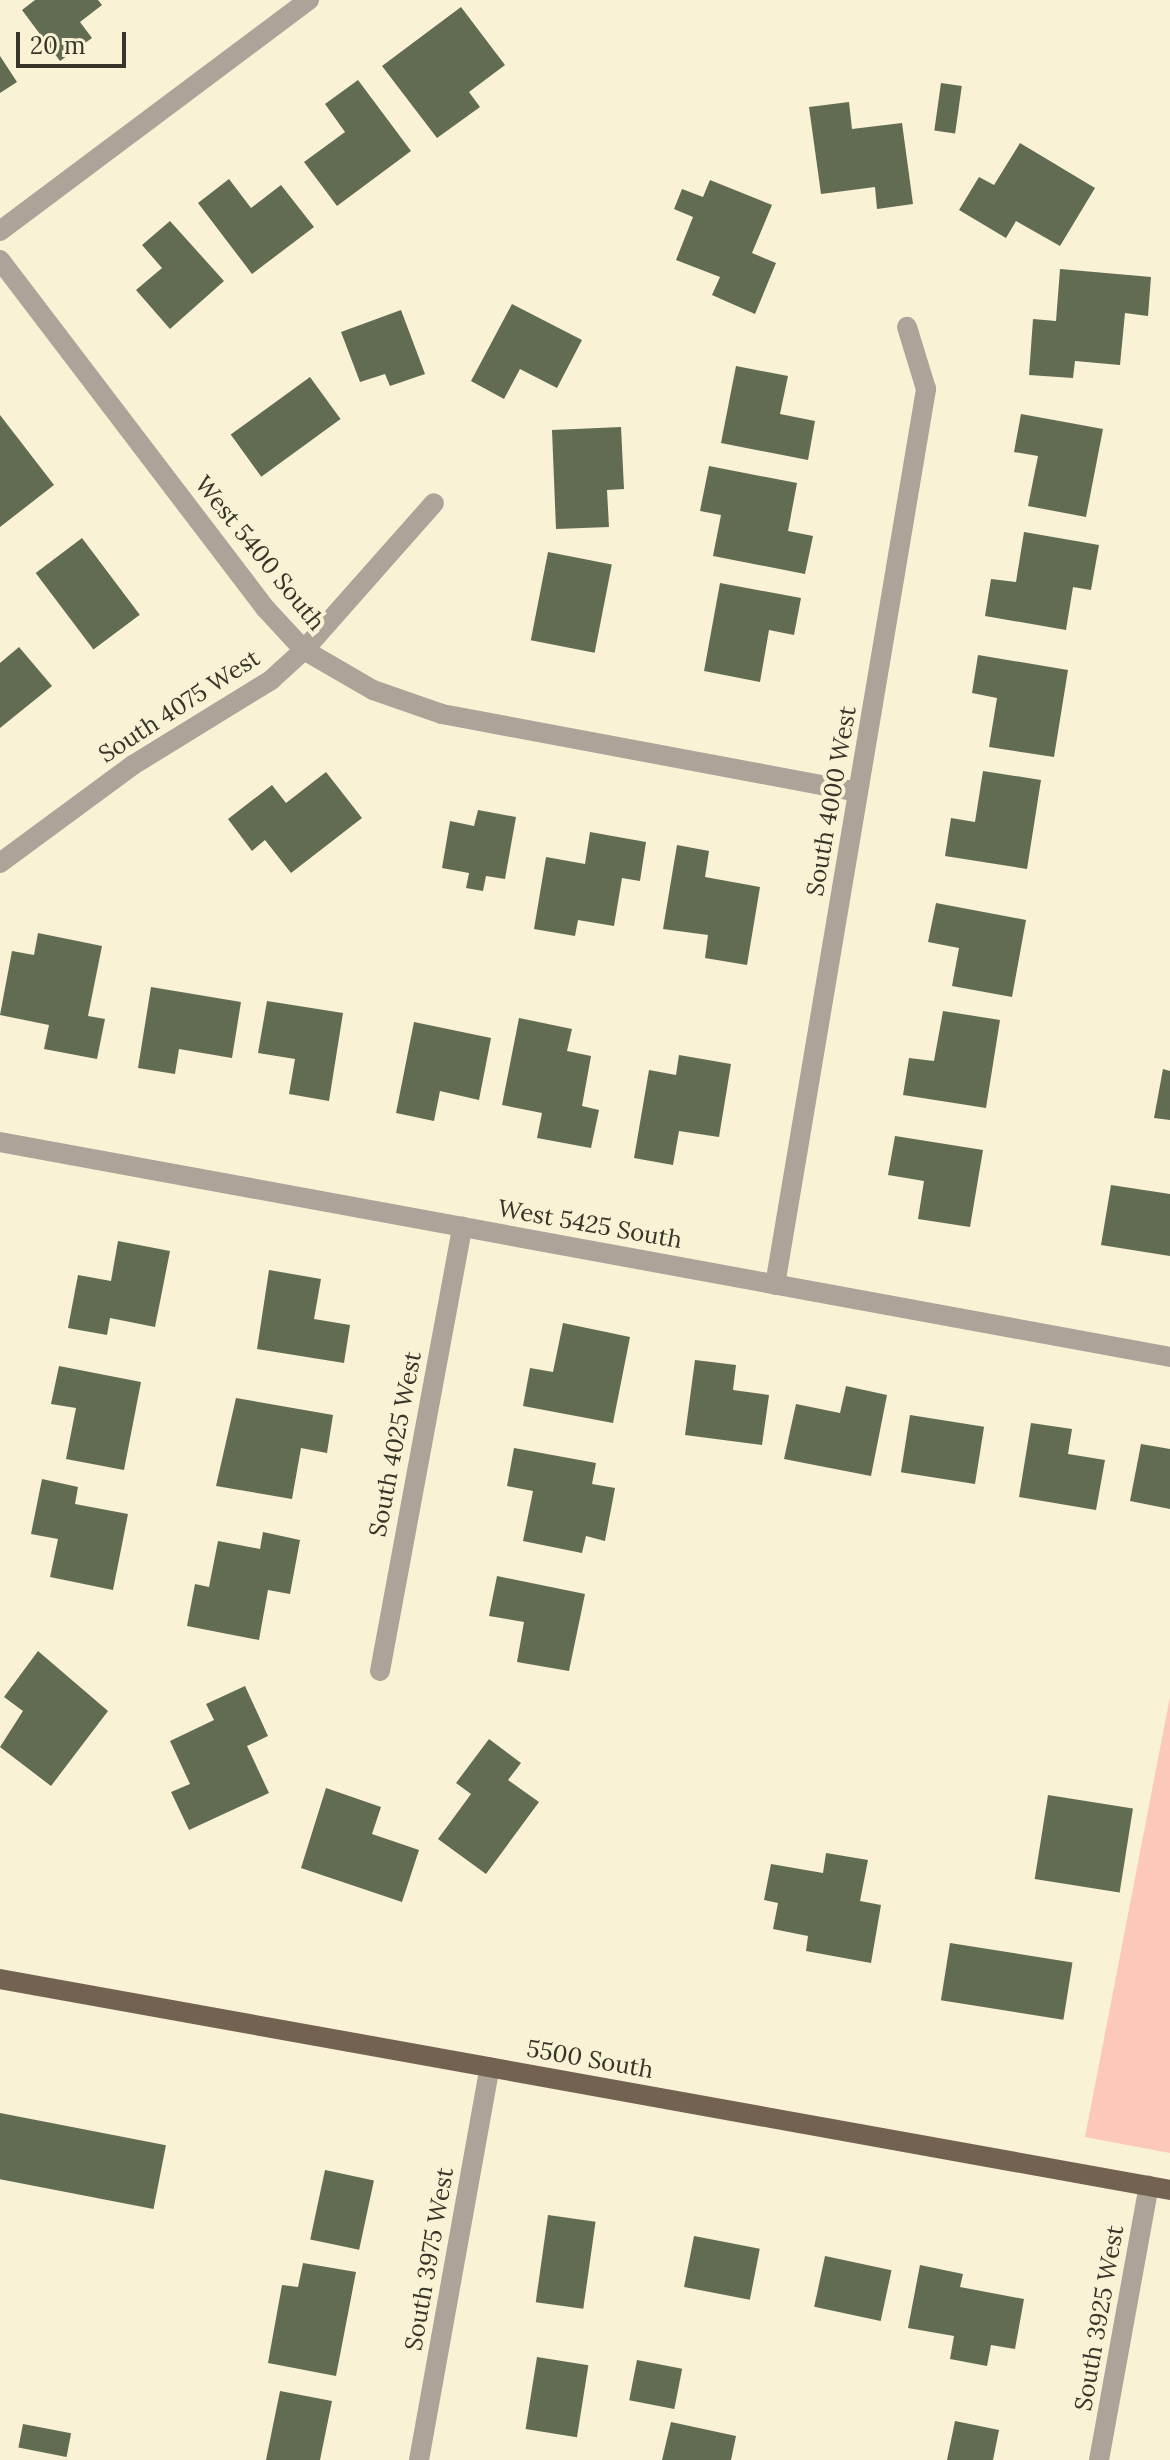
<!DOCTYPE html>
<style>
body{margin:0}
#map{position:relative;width:1170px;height:2460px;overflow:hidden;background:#f9f2d4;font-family:Lora,serif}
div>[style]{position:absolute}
.green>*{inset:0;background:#fcc9b9}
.building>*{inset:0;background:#626c53;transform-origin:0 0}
.minor>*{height:20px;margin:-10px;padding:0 10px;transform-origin:10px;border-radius:10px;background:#aca399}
.major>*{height:20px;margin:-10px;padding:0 10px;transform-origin:10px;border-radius:10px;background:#736251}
span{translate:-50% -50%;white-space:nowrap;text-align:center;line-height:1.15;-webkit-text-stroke:8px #f9f2d4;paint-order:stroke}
.street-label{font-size:24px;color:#373529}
.scale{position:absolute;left:16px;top:32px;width:110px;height:36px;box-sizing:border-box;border:4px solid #373529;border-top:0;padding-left:10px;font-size:24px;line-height:28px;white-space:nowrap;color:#373529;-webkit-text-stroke:6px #f9f2d4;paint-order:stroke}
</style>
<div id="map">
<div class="green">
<i style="clip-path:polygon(1170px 1697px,1170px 2153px,1085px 2137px)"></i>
</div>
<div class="building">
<i style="clip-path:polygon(35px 0,98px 0,102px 5px,80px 22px,92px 38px,60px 61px,22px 10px)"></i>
<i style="clip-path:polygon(461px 7px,505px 65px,469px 92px,480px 107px,437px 138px,382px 66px)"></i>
<i style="clip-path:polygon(0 56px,17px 82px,0 93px)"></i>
<i style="clip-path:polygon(358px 80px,411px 151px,337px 206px,304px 162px,345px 132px,325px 104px)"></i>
<i style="left:941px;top:83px;width:21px;height:48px;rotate:8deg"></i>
<i style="clip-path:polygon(849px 102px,852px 129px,902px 123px,913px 204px,877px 209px,875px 187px,821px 194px,809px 107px)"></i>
<i style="clip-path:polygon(1020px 143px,1095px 188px,1060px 246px,1016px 221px,1006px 238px,959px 210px,979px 177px,994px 185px)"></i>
<i style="clip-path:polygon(229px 179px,251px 208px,281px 185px,314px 227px,252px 274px,198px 203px)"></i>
<i style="clip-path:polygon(710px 180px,772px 205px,752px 253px,776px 263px,755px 314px,712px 295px,720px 277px,676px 260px,693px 217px,674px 209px,682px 189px,703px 197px)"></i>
<i style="clip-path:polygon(170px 221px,224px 281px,170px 329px,136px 290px,162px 268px,142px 245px)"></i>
<i style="clip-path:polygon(1060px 269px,1151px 277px,1148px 316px,1125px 313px,1120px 365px,1075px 361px,1073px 378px,1029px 375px,1033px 319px,1056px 321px)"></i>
<i style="clip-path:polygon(512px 304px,582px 340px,557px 388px,520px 369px,504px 399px,471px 381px)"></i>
<i style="clip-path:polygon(401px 310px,425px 374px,390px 386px,385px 374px,360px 382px,341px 332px)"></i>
<i style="clip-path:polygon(736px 366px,788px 376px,780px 414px,815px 421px,808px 460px,721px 443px)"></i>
<i style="left:310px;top:377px;width:52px;height:98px;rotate:54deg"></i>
<i style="clip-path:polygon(1021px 414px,1103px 429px,1086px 517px,1028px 506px,1038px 456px,1014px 452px)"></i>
<i style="clip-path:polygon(0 415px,54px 485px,0 527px)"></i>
<i style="clip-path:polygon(621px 427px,624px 489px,607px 490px,609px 527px,556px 529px,552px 430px)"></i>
<i style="clip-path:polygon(709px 466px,797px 483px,788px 531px,813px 536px,805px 574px,713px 556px,721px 515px,700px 511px)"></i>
<i style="clip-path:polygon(1024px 532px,1099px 545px,1091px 590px,1073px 587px,1066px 630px,985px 616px,991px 579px,1016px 582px)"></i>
<i style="left:82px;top:538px;width:96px;height:58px;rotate:53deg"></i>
<i style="left:548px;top:552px;width:65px;height:90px;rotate:11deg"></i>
<i style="clip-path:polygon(720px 583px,801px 598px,794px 635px,769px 630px,760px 682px,704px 671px)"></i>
<i style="clip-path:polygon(19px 647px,52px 686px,0 728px,0 663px)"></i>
<i style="clip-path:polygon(978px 655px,1068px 670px,1054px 757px,989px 747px,997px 698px,972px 693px)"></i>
<i style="clip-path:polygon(983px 771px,1041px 780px,1027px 869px,945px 856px,951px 818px,975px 822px)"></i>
<i style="clip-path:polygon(326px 772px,362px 818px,291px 873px,265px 840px,252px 851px,228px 819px,272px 785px,286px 803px)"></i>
<i style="clip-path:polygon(478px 810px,516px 817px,505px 879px,486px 876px,483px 891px,466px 888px,469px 873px,442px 868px,450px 821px,474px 826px)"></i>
<i style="clip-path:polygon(590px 832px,646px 842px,640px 881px,622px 878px,614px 926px,578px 920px,575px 936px,534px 929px,546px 857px,585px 864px)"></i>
<i style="clip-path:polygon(677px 845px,709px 851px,705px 877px,760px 887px,747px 965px,705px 958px,708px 935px,663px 929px)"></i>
<i style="clip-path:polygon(936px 903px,1026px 920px,1012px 997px,952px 986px,959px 948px,928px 942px)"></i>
<i style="clip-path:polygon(38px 933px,102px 946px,88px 1016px,105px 1019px,97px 1059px,44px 1049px,49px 1025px,0 1015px,12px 951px,34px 955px)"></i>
<i style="clip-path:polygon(151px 987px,241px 1002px,232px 1058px,179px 1049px,175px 1074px,138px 1068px)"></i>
<i style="clip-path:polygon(267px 1001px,343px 1013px,329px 1101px,289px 1094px,295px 1059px,258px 1053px)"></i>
<i style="clip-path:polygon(943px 1011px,1000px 1020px,986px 1108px,903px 1095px,909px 1058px,934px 1061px)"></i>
<i style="clip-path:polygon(519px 1018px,572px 1029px,567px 1051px,591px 1056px,582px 1106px,599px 1110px,591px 1148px,537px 1138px,542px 1113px,502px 1105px)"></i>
<i style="clip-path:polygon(414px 1022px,491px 1038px,479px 1100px,440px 1091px,434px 1121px,396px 1113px)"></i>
<i style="clip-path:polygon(679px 1055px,731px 1064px,719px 1137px,679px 1131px,673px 1165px,634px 1158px,649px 1070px,676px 1075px)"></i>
<i style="clip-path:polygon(1163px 1069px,1170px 1071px,1170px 1120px,1154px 1118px)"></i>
<i style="clip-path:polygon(895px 1136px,983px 1150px,970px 1227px,918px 1219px,924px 1181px,888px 1175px)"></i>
<i style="clip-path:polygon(1111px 1185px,1170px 1194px,1170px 1256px,1101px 1245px)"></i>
<i style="clip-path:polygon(118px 1241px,170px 1251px,155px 1327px,110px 1318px,107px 1335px,68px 1328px,78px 1275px,111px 1281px)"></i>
<i style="clip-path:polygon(269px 1270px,321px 1279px,314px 1319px,350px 1325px,344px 1363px,257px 1349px)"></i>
<i style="clip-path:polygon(563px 1323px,630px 1337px,613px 1423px,523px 1406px,530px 1368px,553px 1372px)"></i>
<i style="clip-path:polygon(695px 1360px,736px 1365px,733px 1390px,769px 1395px,762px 1445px,685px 1435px)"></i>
<i style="clip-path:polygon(59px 1366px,141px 1382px,124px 1470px,66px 1459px,76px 1408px,51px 1404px)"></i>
<i style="clip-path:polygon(846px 1386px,887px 1395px,871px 1476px,784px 1459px,796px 1404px,840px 1413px)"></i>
<i style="clip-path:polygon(236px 1398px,333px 1415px,327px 1453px,301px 1448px,292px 1499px,216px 1486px)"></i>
<i style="left:910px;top:1415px;width:75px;height:58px;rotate:9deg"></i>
<i style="clip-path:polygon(1031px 1423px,1072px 1429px,1068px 1454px,1105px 1460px,1096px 1510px,1019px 1497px)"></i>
<i style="clip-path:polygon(1141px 1444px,1170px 1449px,1170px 1509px,1130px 1501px)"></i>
<i style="clip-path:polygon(514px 1448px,596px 1463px,592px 1484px,615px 1488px,605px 1541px,586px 1536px,582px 1553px,523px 1541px,533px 1491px,507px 1486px)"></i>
<i style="clip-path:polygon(42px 1479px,78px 1487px,75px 1504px,128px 1514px,113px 1590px,50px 1577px,58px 1539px,31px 1534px)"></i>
<i style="clip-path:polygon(263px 1532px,300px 1540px,290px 1594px,268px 1590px,259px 1640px,187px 1626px,195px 1584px,209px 1587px,218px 1541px,260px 1549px)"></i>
<i style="clip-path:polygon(497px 1576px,585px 1594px,569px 1671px,517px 1662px,524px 1622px,489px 1616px)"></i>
<i style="clip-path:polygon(38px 1651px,108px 1711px,51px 1786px,0 1747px,23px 1711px,4px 1697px)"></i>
<i style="clip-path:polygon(245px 1686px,268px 1736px,247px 1746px,269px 1793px,189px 1830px,171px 1792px,190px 1784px,170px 1741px,214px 1720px,206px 1704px)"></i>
<i style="clip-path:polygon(489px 1739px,521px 1763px,508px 1780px,539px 1802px,486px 1874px,438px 1839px,471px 1794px,456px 1783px)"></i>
<i style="clip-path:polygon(326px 1788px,381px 1807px,372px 1834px,419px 1850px,402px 1902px,301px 1868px)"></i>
<i style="left:1048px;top:1795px;width:86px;height:85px;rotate:9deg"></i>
<i style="clip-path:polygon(826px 1853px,868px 1860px,860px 1901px,881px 1905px,871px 1963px,806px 1951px,808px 1936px,773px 1929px,778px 1903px,764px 1900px,771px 1864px,823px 1873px)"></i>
<i style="left:950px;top:1943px;width:124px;height:58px;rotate:9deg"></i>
<i style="left:0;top:2113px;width:169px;height:65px;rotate:11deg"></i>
<i style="left:325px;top:2170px;width:50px;height:71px;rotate:12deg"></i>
<i style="left:548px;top:2215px;width:48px;height:88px;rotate:8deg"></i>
<i style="left:694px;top:2236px;width:67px;height:52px;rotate:11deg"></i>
<i style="left:825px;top:2256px;width:68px;height:52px;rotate:12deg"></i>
<i style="clip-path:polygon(303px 2263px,356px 2272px,336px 2376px,268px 2363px,282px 2285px,298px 2287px)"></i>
<i style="clip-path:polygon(920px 2265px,963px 2274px,960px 2287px,1024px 2299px,1015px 2349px,991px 2345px,987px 2366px,950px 2359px,954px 2336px,908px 2328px)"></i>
<i style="left:537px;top:2357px;width:52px;height:73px;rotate:9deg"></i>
<i style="left:637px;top:2360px;width:46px;height:41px;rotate:11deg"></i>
<i style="clip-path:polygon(280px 2391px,332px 2401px,320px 2460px,266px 2460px)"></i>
<i style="clip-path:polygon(955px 2421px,999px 2430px,993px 2460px,947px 2460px)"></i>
<i style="clip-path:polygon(671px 2422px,736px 2436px,731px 2460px,662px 2460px)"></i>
<i style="left:23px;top:2424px;width:49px;height:24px;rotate:11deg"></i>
</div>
<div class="minor">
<i style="left:0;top:231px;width:386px;rotate:-36.8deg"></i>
<i style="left:0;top:260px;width:439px;rotate:52.7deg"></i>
<i style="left:266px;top:609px;width:56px;rotate:47.2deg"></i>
<i style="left:304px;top:650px;width:80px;rotate:30.1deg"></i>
<i style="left:373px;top:690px;width:73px;rotate:19.2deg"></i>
<i style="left:442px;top:714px;width:423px;rotate:10.6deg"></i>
<i style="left:0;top:863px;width:165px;rotate:-36.4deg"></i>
<i style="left:133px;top:765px;width:162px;rotate:-31.6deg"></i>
<i style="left:271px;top:680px;width:45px;rotate:-42.3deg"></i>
<i style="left:304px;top:650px;width:196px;rotate:-48.5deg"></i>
<i style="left:0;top:1142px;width:1190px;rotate:10.41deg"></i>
<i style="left:775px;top:1285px;width:909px;rotate:-80.43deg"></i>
<i style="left:926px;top:389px;width:65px;rotate:-107deg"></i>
<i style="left:380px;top:1671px;width:452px;rotate:-79.5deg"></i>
<i style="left:419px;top:2460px;width:399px;rotate:-79.8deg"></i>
<i style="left:1099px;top:2460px;width:279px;rotate:-79.7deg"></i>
</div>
<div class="major">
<i style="left:0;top:1979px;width:1189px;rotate:10.22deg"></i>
</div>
<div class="street-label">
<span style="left:260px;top:553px;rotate:51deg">West 5400 South</span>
<span style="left:179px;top:706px;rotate:-33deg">South 4075 West</span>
<span style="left:831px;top:801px;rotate:-80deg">South 4000 West</span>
<span style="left:590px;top:1224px;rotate:10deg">West 5425 South</span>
<span style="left:395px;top:1444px;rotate:-79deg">South 4025 West</span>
<span style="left:590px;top:2059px;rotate:10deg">5500 South</span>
<span style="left:429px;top:2259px;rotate:-80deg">South 3975 West</span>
<span style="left:1099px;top:2318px;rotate:-80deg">South 3925 West</span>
</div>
<div class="scale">20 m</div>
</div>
